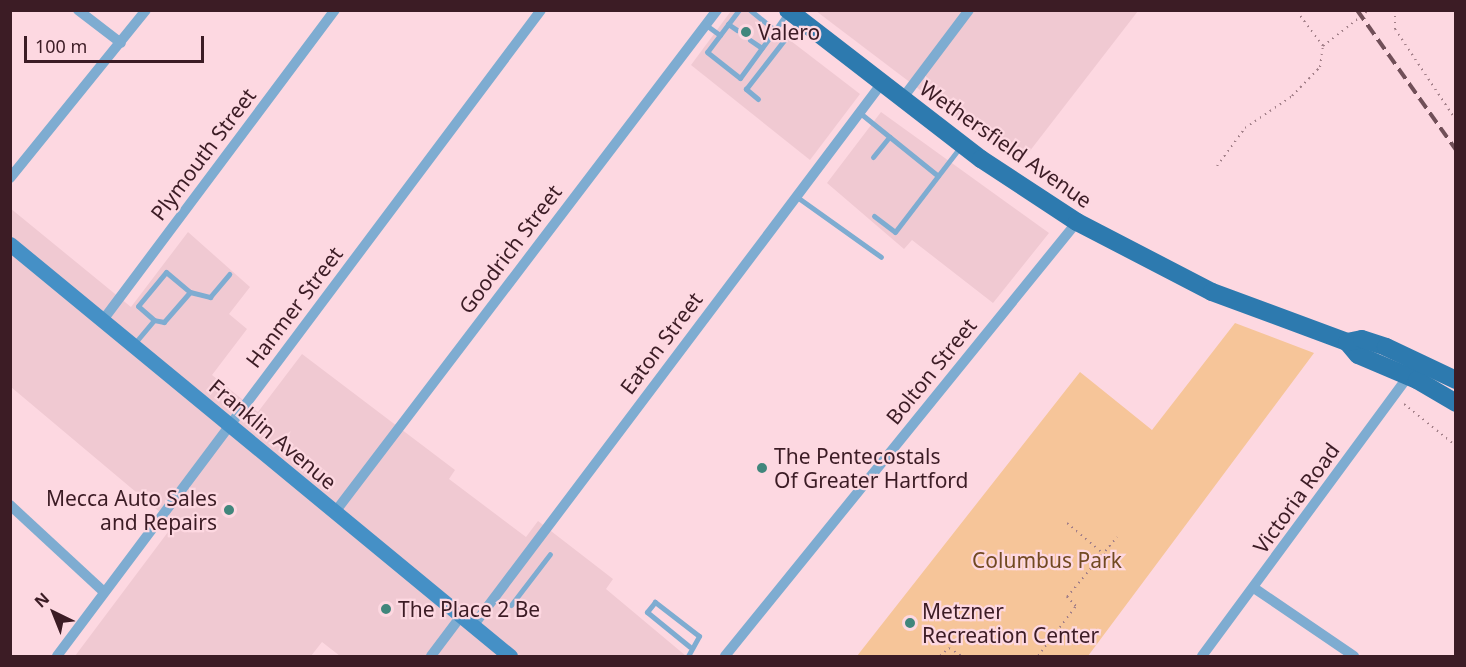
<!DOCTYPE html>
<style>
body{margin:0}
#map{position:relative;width:1466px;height:667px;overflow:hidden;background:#fdd8e1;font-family:"Noto Sans",sans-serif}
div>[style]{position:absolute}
.built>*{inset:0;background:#f0c9d2}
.green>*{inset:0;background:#f6c599}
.path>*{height:2px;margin-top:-1px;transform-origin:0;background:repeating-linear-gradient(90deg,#a27f88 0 1.5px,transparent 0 6px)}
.service>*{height:5px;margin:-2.5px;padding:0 2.5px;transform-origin:2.5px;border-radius:2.5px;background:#7eacd1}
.minor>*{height:10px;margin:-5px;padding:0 5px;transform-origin:5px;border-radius:5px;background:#7eacd1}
.secondary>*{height:15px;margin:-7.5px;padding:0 7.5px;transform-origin:7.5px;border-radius:7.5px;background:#4590c6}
.primary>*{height:18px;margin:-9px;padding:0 9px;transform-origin:9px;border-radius:9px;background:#2d7aaf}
.rail>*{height:4px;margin-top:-2px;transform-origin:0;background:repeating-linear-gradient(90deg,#714f58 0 12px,transparent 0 18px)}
.dots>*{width:16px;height:16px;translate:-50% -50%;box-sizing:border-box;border:3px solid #fdd8e1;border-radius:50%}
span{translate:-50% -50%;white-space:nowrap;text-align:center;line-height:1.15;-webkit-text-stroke:4.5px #fdd8e1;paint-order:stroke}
.poi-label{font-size:21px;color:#3c1c25}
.left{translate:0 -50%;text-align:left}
.right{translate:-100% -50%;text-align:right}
.street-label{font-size:21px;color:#3c1c25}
.park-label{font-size:21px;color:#724a22}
.frame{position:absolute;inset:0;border:12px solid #3c1c25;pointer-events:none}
.north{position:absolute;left:24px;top:583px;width:60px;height:60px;-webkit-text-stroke:4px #fdd8e1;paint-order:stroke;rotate:317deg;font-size:16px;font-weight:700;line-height:24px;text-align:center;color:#3c1c25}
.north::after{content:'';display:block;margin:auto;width:21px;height:27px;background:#3c1c25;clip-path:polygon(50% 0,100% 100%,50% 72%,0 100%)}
.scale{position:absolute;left:24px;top:36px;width:180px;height:27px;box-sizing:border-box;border:3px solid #3c1c25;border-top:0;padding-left:8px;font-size:18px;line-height:21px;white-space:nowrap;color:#3c1c25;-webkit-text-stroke:4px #fdd8e1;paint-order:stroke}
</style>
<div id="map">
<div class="built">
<i style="clip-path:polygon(731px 11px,752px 11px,860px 94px,810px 160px,691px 65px)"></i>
<i style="clip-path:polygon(816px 11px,1138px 11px,1019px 165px)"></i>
<i style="clip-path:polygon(881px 112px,1049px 233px,993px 303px,912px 240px,904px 249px,827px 183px)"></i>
<i style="clip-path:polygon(10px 208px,131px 307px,188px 232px,250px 287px,229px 314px,247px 329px,212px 375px,258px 412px,302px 354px,455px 470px,449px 479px,526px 537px,538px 521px,613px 579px,606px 589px,686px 656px,340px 656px,322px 642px,311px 656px,75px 656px,174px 524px,11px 387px)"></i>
</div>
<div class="green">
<i style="clip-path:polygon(1235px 323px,1314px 353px,1088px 656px,857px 656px,1080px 372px,1152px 430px)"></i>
</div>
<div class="path">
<i style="left:1395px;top:10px;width:19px;rotate:90deg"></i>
<i style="left:1395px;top:29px;width:110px;rotate:56.2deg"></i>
<i style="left:1323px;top:46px;width:58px;rotate:-38deg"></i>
<i style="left:1217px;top:166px;width:47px;rotate:-53.6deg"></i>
<i style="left:1245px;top:128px;width:57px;rotate:-34.2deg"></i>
<i style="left:1292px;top:96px;width:40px;rotate:-46deg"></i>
<i style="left:1320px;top:67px;width:21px;rotate:-82deg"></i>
<i style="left:1323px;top:46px;width:40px;rotate:-127deg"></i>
<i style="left:1404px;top:404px;width:67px;rotate:38.9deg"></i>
<i style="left:1067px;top:523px;width:50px;rotate:40.1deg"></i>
<i style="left:940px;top:656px;width:12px;rotate:-42deg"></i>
<i style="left:949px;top:648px;width:15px;rotate:32deg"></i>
<i style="left:1038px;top:656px;width:63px;rotate:-52.8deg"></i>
<i style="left:1076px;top:606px;width:13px;rotate:-135deg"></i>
<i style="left:1067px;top:597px;width:78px;rotate:-50.2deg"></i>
</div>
<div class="service">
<i style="left:750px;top:10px;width:32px;rotate:39deg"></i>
<i style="left:775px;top:30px;width:21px;rotate:-55deg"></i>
<i style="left:728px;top:24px;width:11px;rotate:34deg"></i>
<i style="left:706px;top:25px;width:17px;rotate:36deg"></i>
<i style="left:720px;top:35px;width:31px;rotate:-53deg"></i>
<i style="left:720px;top:35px;width:21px;rotate:127deg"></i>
<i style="left:707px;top:52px;width:42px;rotate:38.2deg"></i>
<i style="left:740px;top:78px;width:59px;rotate:-53.9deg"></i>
<i style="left:750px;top:40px;width:14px;rotate:34deg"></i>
<i style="left:758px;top:99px;width:16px;rotate:-140deg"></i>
<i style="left:746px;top:89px;width:86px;rotate:-52.1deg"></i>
<i style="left:860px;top:113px;width:100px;rotate:38.9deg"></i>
<i style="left:873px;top:157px;width:26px;rotate:-51deg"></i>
<i style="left:797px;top:197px;width:103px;rotate:35.5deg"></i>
<i style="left:874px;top:216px;width:26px;rotate:37deg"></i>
<i style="left:895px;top:232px;width:108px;rotate:-52.5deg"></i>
<i style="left:190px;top:292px;width:40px;rotate:131deg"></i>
<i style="left:164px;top:322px;width:10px;rotate:-169deg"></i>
<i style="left:154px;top:320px;width:21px;rotate:-139deg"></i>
<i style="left:138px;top:306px;width:44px;rotate:-50.5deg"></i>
<i style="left:166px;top:272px;width:31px;rotate:40deg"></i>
<i style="left:190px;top:292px;width:21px;rotate:14deg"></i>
<i style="left:210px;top:297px;width:30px;rotate:-50deg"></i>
<i style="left:134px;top:344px;width:31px;rotate:-50deg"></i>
<i style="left:511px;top:605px;width:64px;rotate:-52.6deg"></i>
<i style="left:688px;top:656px;width:23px;rotate:-61deg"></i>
<i style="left:699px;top:636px;width:56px;rotate:-142.3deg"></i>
<i style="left:655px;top:602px;width:13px;rotate:129deg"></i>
<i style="left:647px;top:612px;width:55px;rotate:39.1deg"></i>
</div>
<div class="minor">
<i style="left:78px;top:10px;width:54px;rotate:37.5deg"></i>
<i style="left:902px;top:99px;width:111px;rotate:-53deg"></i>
<i style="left:10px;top:178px;width:216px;rotate:-51deg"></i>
<i style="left:103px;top:320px;width:387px;rotate:-53.2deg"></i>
<i style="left:10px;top:505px;width:127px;rotate:42.8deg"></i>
<i style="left:335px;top:512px;width:631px;rotate:-52.73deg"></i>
<i style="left:1254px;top:588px;width:121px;rotate:34.2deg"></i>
<i style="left:473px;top:626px;width:680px;rotate:-53.01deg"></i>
<i style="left:57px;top:656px;width:807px;rotate:-53.16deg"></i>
<i style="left:431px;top:656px;width:50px;rotate:-53.1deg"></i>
<i style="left:725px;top:656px;width:559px;rotate:-50.96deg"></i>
<i style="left:1202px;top:656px;width:350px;rotate:-53.6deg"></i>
</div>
<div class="secondary">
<i style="left:10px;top:244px;width:648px;rotate:39.49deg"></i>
</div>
<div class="primary">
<i style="left:788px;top:10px;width:244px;rotate:37.7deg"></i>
<i style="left:981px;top:159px;width:115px;rotate:33.3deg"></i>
<i style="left:1077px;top:222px;width:152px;rotate:27.4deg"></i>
<i style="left:1212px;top:292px;width:144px;rotate:20.3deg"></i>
<i style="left:1347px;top:342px;width:17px;rotate:50deg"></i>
<i style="left:1358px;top:355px;width:64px;rotate:23deg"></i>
<i style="left:1417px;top:380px;width:45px;rotate:30.5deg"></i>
<i style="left:1347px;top:342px;width:15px;rotate:-11deg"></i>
<i style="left:1362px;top:339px;width:25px;rotate:18deg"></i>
<i style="left:1386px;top:347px;width:77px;rotate:25.2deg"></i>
</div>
<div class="rail">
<i style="left:1357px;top:10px;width:171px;rotate:54.7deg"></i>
</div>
<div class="dots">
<i style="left:746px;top:32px;background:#41867c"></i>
<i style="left:762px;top:468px;background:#41867c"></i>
<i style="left:229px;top:510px;background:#41867c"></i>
<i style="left:386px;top:609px;background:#41867c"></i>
<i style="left:910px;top:623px;background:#41867c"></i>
</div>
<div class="poi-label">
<span class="left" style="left:758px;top:32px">Valero</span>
<span class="left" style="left:774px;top:468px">The Pentecostals<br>Of Greater Hartford</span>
<span class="right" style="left:217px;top:510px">Mecca Auto Sales<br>and Repairs</span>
<span class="left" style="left:398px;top:609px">The Place 2 Be</span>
<span class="left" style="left:922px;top:623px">Metzner<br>Recreation Center</span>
</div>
<div class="street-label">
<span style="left:1006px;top:144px;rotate:35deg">Wethersfield Avenue</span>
<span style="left:203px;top:154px;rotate:-53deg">Plymouth Street</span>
<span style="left:510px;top:249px;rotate:-53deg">Goodrich Street</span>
<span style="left:294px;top:307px;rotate:-53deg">Hanmer Street</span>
<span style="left:661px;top:343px;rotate:-53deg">Eaton Street</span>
<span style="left:931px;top:371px;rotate:-51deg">Bolton Street</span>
<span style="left:273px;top:434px;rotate:40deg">Franklin Avenue</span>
<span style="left:1296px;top:498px;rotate:-54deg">Victoria Road</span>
</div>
<div class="park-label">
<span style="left:1047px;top:560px">Columbus Park</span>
</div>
<div class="frame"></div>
<div class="north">N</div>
<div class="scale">100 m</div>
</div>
